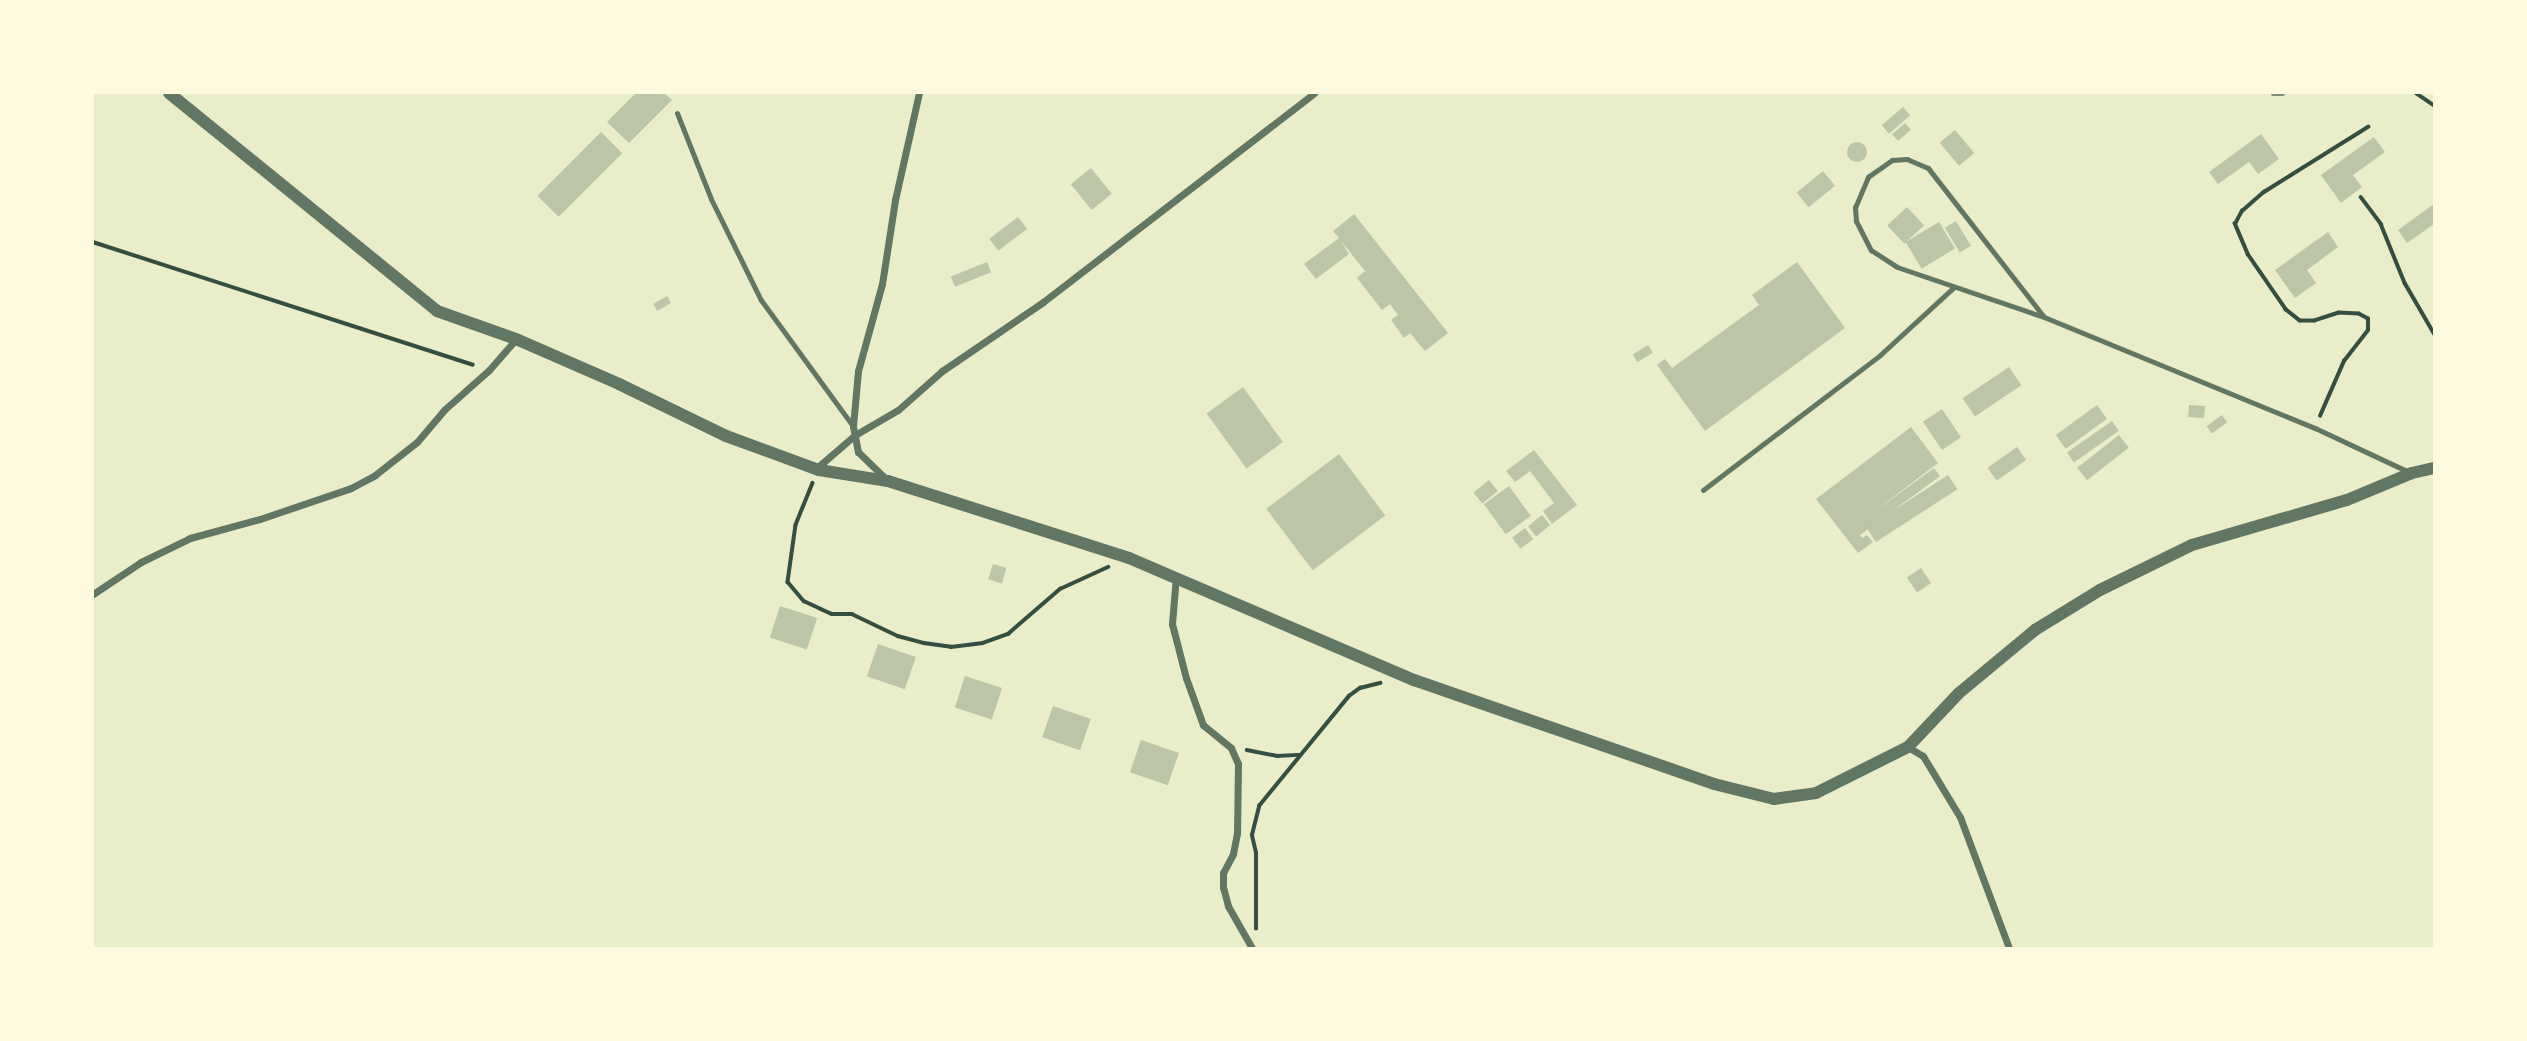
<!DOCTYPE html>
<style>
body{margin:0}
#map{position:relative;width:2527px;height:1041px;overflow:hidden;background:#e9edc9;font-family:Mulish,sans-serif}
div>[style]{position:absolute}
.building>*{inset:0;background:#bcc5a7;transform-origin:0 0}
.round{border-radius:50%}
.path>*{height:3.5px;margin:-1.75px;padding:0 1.75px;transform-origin:1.75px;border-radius:1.75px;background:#344e41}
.service>*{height:5px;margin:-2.5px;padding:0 2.5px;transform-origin:2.5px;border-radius:2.5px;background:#617663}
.minor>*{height:7px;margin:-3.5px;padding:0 3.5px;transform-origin:3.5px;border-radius:3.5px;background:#617663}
.tertiary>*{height:12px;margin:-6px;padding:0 6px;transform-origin:6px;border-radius:6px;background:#617663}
.rail>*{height:5px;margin:-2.5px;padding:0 2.5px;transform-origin:2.5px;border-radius:2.5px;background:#7c8e77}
span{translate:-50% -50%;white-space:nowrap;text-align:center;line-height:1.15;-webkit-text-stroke:6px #fefae0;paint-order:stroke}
.frame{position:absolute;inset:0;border:94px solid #fefae0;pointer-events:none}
</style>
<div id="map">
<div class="building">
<i style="clip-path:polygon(636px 93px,664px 93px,672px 100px,629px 143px,607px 122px)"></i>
<i style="left:1903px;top:107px;width:11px;height:28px;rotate:49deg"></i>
<i style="left:1905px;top:123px;width:9px;height:17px;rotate:49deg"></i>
<i style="left:1955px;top:130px;width:30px;height:20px;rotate:50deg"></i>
<i style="left:601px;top:132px;width:30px;height:90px;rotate:45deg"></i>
<i style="clip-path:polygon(2261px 134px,2279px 159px,2258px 174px,2249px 162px,2218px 184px,2209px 172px)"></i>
<i style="clip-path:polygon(2374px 137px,2385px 152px,2353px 175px,2362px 187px,2341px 203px,2321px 175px)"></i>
<i class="round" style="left:1847px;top:142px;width:20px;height:20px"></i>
<i style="left:1091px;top:168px;width:33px;height:26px;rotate:51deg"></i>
<i style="left:1823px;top:171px;width:19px;height:34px;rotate:51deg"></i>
<i style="clip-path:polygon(2434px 204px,2434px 224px,2407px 243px,2398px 230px)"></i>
<i style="left:1907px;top:207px;width:25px;height:27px;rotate:47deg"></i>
<i style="clip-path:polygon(1354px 214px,1448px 333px,1425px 351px,1410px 333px,1404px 338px,1391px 320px,1398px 315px,1390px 304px,1382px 310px,1357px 278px,1365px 271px,1341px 241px,1349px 254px,1316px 279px,1304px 264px,1339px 238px,1333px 231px)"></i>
<i style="left:1018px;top:217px;width:15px;height:36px;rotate:53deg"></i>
<i style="left:1956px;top:221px;width:29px;height:13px;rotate:59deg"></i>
<i style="left:1939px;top:222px;width:31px;height:39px;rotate:59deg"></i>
<i style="clip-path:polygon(2328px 232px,2338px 247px,2307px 270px,2316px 283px,2295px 298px,2275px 270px)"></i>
<i style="left:987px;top:262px;width:11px;height:39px;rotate:68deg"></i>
<i style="clip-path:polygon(1797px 262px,1845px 328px,1705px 431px,1657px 365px,1665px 359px,1672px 368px,1759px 305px,1752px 295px)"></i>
<i style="left:667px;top:296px;width:8px;height:16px;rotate:60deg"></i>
<i style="left:1648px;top:345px;width:9px;height:18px;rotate:58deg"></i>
<i style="left:2009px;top:367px;width:22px;height:56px;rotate:56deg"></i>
<i style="left:1243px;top:387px;width:68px;height:45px;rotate:54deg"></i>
<i style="left:2097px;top:405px;width:17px;height:51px;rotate:54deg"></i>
<i style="left:2189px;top:405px;width:16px;height:12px;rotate:4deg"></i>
<i style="left:1942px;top:409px;width:34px;height:23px;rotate:56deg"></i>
<i style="left:2222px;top:415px;width:9px;height:19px;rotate:54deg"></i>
<i style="left:2112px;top:421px;width:12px;height:55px;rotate:55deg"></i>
<i style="clip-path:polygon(1911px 427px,1938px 463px,1871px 514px,1934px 468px,1940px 476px,1860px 535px,1862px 538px,1867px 535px,1873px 542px,1858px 553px,1816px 499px)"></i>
<i style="left:2119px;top:435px;width:16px;height:53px;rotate:52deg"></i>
<i style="left:2017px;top:447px;width:16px;height:36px;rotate:55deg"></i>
<i style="clip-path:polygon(1534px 450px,1577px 505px,1552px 524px,1543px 511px,1554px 503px,1530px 471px,1515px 482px,1506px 471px)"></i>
<i style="left:1339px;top:454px;width:77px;height:91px;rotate:53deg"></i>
<i style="left:1948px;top:475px;width:17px;height:97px;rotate:57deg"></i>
<i style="left:1489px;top:480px;width:14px;height:20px;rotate:51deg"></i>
<i style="left:1509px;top:486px;width:37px;height:31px;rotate:54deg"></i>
<i style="left:1542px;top:515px;width:13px;height:18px;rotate:51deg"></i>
<i style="left:1525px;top:528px;width:14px;height:16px;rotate:54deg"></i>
<i style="left:993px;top:564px;width:14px;height:16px;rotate:17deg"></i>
<i style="left:1921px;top:568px;width:18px;height:17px;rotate:56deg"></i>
<i style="left:780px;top:606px;width:39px;height:33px;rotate:18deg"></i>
<i style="left:878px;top:644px;width:40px;height:34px;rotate:19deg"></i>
<i style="left:965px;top:676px;width:39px;height:33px;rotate:18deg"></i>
<i style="left:1053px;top:706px;width:40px;height:33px;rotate:19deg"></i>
<i style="left:1141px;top:740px;width:40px;height:34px;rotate:19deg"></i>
</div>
<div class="path">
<i style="left:2416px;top:93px;width:22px;rotate:34deg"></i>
<i style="left:2361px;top:197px;width:34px;rotate:53deg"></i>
<i style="left:2381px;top:224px;width:64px;rotate:67.9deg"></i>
<i style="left:2405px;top:283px;width:58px;rotate:59.9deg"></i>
<i style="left:93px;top:242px;width:399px;rotate:17.9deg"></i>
<i style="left:2320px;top:416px;width:60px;rotate:-66.4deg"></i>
<i style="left:2344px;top:361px;width:39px;rotate:-52deg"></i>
<i style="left:2368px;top:330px;width:11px;rotate:-90deg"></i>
<i style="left:2368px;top:319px;width:10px;rotate:-151deg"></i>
<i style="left:2359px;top:314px;width:20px;rotate:-177deg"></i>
<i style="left:2339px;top:313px;width:25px;rotate:162deg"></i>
<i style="left:2315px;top:321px;width:15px;rotate:180deg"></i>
<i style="left:2300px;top:321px;width:18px;rotate:-142deg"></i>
<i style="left:2286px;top:310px;width:67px;rotate:-124.6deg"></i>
<i style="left:2248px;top:255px;width:34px;rotate:-113deg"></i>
<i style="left:2235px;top:224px;width:15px;rotate:-62deg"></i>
<i style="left:2242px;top:211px;width:29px;rotate:-41deg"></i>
<i style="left:2264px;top:192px;width:123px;rotate:-32deg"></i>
<i style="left:813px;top:483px;width:45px;rotate:112deg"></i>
<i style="left:796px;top:525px;width:58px;rotate:98deg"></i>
<i style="left:788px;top:582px;width:25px;rotate:50deg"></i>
<i style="left:804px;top:601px;width:19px;rotate:25deg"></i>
<i style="left:821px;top:609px;width:12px;rotate:24deg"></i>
<i style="left:832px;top:614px;width:20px"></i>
<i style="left:852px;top:614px;width:51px;rotate:25.6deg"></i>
<i style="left:898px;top:636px;width:27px;rotate:15deg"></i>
<i style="left:924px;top:643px;width:27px;rotate:8deg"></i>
<i style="left:951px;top:647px;width:32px;rotate:-7deg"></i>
<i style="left:983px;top:643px;width:27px;rotate:-20deg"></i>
<i style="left:1008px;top:634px;width:69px;rotate:-40.9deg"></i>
<i style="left:1060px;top:589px;width:53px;rotate:-24.6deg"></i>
<i style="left:1247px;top:750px;width:31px;rotate:11deg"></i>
<i style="left:1277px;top:756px;width:21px;rotate:-3deg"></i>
<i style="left:1256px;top:929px;width:76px;rotate:-90deg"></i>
<i style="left:1256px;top:853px;width:18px;rotate:-103deg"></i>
<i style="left:1252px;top:835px;width:30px;rotate:-76deg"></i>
<i style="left:1259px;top:806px;width:142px;rotate:-50.7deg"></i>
<i style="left:1349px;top:696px;width:14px;rotate:-36deg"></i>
<i style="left:1360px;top:688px;width:21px;rotate:-14deg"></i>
</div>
<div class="service">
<i style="left:677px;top:113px;width:92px;rotate:68.4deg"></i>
<i style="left:711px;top:199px;width:113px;rotate:63.7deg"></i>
<i style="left:761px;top:300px;width:156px;rotate:53.9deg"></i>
<i style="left:2044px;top:317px;width:189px;rotate:-127.9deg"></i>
<i style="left:1928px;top:168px;width:23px;rotate:-157deg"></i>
<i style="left:1907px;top:159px;width:15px;rotate:176deg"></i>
<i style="left:1892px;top:160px;width:29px;rotate:145deg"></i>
<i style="left:1868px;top:177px;width:33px;rotate:113deg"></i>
<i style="left:1855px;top:207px;width:14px;rotate:86deg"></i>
<i style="left:1856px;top:221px;width:33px;rotate:63deg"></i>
<i style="left:1871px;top:250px;width:31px;rotate:33deg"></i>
<i style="left:1897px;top:267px;width:155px;rotate:18.8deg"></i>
<i style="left:2044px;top:317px;width:293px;rotate:22.3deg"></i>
<i style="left:2315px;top:428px;width:104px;rotate:25.1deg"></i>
<i style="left:1703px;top:490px;width:223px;rotate:-37.3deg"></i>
<i style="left:1880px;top:355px;width:100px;rotate:-42.6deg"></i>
</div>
<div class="minor">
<i style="left:819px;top:470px;width:4px;rotate:-90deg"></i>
<i style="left:819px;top:466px;width:48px;rotate:-40.7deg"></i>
<i style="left:855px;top:435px;width:50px;rotate:-30.2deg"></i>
<i style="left:898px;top:410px;width:59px;rotate:-41.6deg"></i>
<i style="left:942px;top:371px;width:122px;rotate:-34.3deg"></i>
<i style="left:1043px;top:302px;width:342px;rotate:-37.6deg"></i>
<i style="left:885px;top:478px;width:37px;rotate:-136deg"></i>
<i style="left:858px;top:452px;width:26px;rotate:-101deg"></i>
<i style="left:853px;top:426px;width:55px;rotate:-84.8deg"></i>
<i style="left:858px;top:371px;width:90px;rotate:-74.6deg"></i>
<i style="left:882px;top:284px;width:85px;rotate:-81.2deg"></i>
<i style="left:895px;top:200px;width:110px;rotate:-77.4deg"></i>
<i style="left:1176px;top:576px;width:48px;rotate:94.8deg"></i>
<i style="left:1172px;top:624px;width:56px;rotate:75.5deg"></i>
<i style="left:1186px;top:678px;width:50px;rotate:70.1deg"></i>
<i style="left:1203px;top:725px;width:36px;rotate:39deg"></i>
<i style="left:1231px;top:748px;width:17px;rotate:66deg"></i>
<i style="left:1238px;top:764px;width:69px;rotate:90.8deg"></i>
<i style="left:1237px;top:833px;width:21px;rotate:101deg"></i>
<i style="left:1233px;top:854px;width:21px;rotate:118deg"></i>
<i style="left:1223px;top:873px;width:14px;rotate:90deg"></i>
<i style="left:1223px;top:887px;width:20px;rotate:75deg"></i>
<i style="left:1228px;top:906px;width:48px;rotate:60.3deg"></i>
<i style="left:93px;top:594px;width:58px;rotate:-33.7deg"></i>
<i style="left:141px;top:562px;width:55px;rotate:-26.1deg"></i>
<i style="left:190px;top:538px;width:73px;rotate:-15.2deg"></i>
<i style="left:260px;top:519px;width:96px;rotate:-18.8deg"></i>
<i style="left:351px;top:488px;width:27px;rotate:-28deg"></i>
<i style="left:375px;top:475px;width:53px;rotate:-38.2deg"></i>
<i style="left:417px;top:442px;width:42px;rotate:-49.8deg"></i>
<i style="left:444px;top:410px;width:60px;rotate:-41.6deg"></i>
<i style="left:489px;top:370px;width:41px;rotate:-48.9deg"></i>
<i style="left:1908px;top:747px;width:17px;rotate:31deg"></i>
<i style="left:1923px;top:756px;width:71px;rotate:58.8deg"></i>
<i style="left:1960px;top:817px;width:140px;rotate:69.5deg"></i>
</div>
<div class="tertiary">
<i style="left:169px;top:93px;width:345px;rotate:39.1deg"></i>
<i style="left:437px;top:311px;width:84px;rotate:19.5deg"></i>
<i style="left:516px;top:339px;width:112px;rotate:23.6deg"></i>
<i style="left:619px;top:384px;width:119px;rotate:25.9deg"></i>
<i style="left:726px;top:436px;width:99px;rotate:20.1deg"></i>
<i style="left:819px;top:470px;width:70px;rotate:9.1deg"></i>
<i style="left:888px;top:481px;width:253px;rotate:17.7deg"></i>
<i style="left:1129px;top:558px;width:310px;rotate:23.2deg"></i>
<i style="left:1414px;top:680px;width:318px;rotate:19.1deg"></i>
<i style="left:1714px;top:784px;width:62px;rotate:14deg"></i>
<i style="left:1774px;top:799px;width:42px;rotate:-8.1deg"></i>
<i style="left:1816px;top:793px;width:103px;rotate:-26.6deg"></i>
<i style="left:1908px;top:747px;width:74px;rotate:-46.6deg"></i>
<i style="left:1959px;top:693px;width:99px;rotate:-39.7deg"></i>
<i style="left:2035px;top:630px;width:76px;rotate:-31.6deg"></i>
<i style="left:2100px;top:590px;width:102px;rotate:-26.1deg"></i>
<i style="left:2192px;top:545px;width:161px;rotate:-16.2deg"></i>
<i style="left:2347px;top:500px;width:70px;rotate:-22.6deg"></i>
<i style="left:2412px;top:473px;width:23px;rotate:-13deg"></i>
</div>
<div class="rail">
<i style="left:2273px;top:93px;width:9px"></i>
</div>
<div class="frame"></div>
</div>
